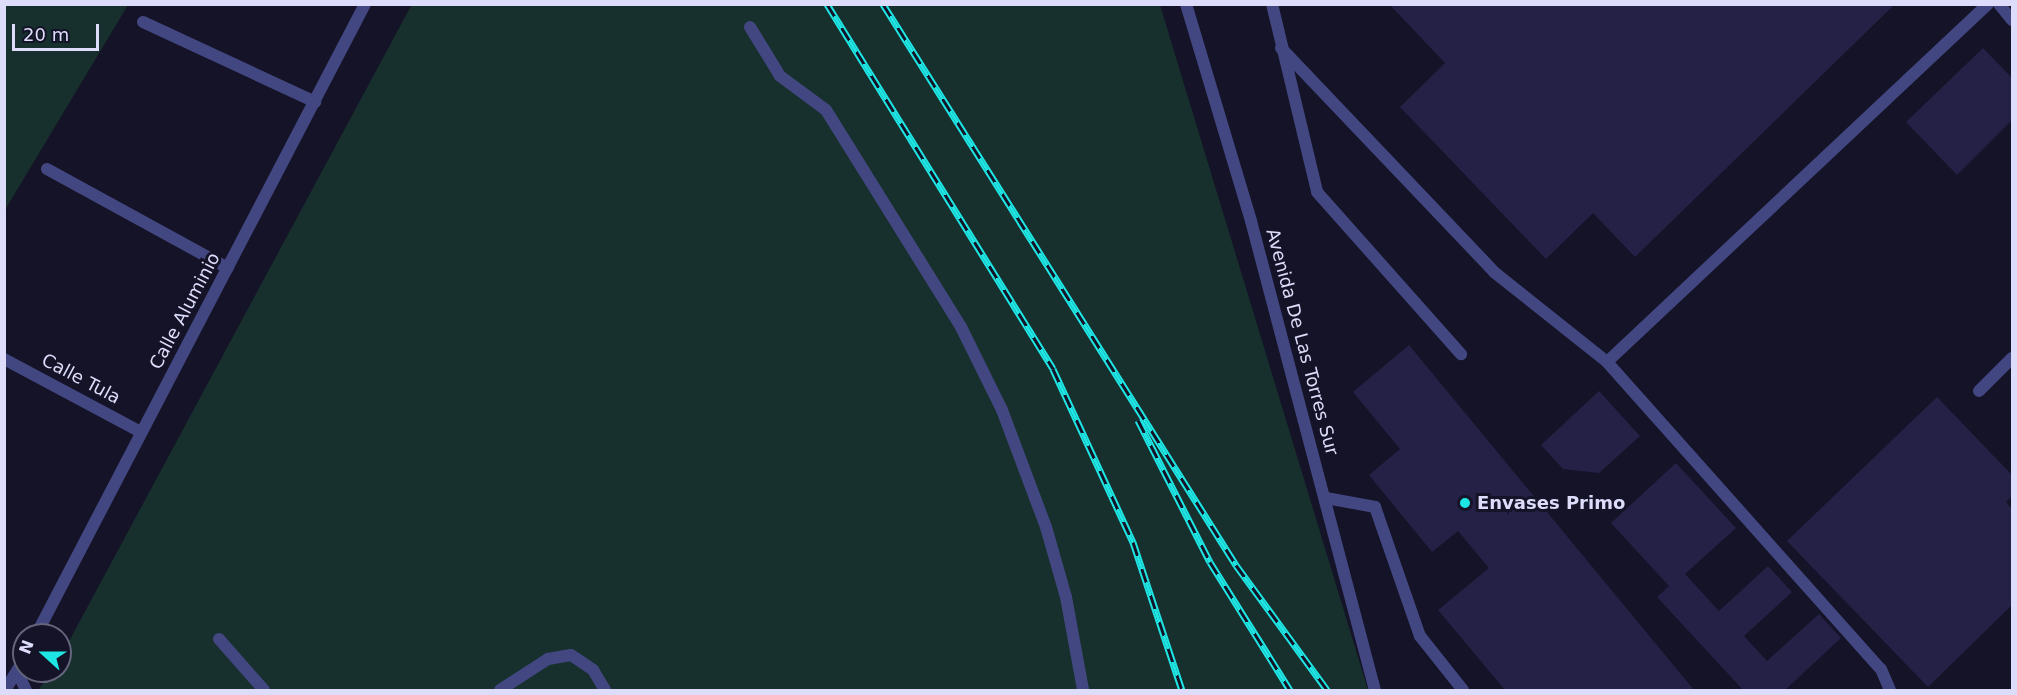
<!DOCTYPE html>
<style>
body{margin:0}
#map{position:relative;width:2017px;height:695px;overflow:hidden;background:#141327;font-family:"DejaVu Sans",sans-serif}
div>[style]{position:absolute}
.green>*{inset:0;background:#17302d}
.building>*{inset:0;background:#252146}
.lane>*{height:12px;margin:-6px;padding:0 6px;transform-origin:6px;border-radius:6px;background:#434781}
.street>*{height:12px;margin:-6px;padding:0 6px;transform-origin:6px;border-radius:6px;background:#434781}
.rail>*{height:7px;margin-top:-3.5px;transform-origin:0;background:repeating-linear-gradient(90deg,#141327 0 14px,#1ee6e5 0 28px);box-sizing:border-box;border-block:2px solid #1ee6e5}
.dots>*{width:16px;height:16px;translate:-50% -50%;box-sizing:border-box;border:3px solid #141327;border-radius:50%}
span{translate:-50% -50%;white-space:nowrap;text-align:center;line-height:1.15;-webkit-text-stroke:6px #141327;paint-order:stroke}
.street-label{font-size:18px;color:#ddddfb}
.poi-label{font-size:18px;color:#ddddfb;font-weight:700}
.left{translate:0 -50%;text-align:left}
.frame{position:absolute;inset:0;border:6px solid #ddddfb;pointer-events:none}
.north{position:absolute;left:12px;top:623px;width:60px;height:60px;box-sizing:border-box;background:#141327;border:2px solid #64647c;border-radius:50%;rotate:291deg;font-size:16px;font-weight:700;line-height:24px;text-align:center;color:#ddddfb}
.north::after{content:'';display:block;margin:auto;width:21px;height:27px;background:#1ee6e5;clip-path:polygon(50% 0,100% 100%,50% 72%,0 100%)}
.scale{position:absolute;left:12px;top:24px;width:87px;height:27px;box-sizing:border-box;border:3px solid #ddddfb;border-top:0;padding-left:8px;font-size:18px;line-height:21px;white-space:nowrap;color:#ddddfb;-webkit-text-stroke:4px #141327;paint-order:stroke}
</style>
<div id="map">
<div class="green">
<i style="clip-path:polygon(5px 4px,128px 5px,5px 210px,4px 5px)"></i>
<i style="clip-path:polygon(412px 4px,1160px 5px,1368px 690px,38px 690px,53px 671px,60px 671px,60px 658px)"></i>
</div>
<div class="building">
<i style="clip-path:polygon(1389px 4px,1895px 4px,1635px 257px,1593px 213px,1546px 259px,1400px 107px,1445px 63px)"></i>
<i style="clip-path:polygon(1983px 48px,2012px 78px,2012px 120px,1957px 175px,1906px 122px)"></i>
<i style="clip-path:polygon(1409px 345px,1694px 690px,1505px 690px,1438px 610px,1489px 568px,1458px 531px,1432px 552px,1369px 475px,1400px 449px,1353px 392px)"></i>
<i style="clip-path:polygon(1599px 391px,1640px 436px,1599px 473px,1563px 469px,1541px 445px)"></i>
<i style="clip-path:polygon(1937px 397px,2012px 475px,2012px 496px,2006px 502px,2012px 509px,2012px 605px,1928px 687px,1787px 541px)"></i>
<i style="clip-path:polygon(1676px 463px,1736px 528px,1685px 574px,1719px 611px,1768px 566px,1792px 592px,1744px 636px,1767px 661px,1819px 614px,1841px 638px,1785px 690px,1743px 690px,1657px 597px,1669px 586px,1611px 523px)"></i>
</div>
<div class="lane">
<i style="left:1272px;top:4px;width:193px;rotate:76.5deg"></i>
<i style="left:1317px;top:192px;width:217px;rotate:48.4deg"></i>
<i style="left:1999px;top:4px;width:21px;rotate:51deg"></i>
<i style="left:750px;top:27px;width:57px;rotate:58.5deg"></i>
<i style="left:780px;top:76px;width:57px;rotate:36.5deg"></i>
<i style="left:826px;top:110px;width:256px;rotate:58.1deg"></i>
<i style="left:961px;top:327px;width:93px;rotate:63.7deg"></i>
<i style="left:1002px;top:410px;width:125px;rotate:69.4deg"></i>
<i style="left:1046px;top:527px;width:73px;rotate:74.1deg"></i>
<i style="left:1066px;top:597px;width:95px;rotate:79.6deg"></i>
<i style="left:1281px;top:48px;width:309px;rotate:46.4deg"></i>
<i style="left:1494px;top:272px;width:144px;rotate:38.5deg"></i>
<i style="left:1607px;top:362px;width:411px;rotate:48.3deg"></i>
<i style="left:1881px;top:669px;width:23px;rotate:67deg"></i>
<i style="left:1607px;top:362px;width:523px;rotate:-43.22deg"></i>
<i style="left:1979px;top:391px;width:47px;rotate:-45deg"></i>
<i style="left:1326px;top:498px;width:50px;rotate:10.4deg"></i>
<i style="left:1375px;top:507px;width:137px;rotate:70.8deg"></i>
<i style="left:1420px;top:636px;width:69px;rotate:51.5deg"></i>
<i style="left:219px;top:639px;width:68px;rotate:48.6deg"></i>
<i style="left:500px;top:690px;width:57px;rotate:-32.9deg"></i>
<i style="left:548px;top:659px;width:23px;rotate:-10deg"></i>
<i style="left:571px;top:655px;width:27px;rotate:34deg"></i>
<i style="left:593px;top:670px;width:23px;rotate:59deg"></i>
</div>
<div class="street">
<i style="left:1186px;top:4px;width:227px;rotate:73.3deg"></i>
<i style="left:1251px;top:221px;width:485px;rotate:75.2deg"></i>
<i style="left:143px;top:22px;width:190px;rotate:24.9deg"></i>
<i style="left:47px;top:169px;width:206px;rotate:28.7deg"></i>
<i style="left:4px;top:359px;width:155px;rotate:28.1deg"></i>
<i style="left:36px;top:635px;width:712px;rotate:-62.46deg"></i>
<i style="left:17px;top:671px;width:21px;rotate:65deg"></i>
<i style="left:5px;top:690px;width:36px;rotate:-58deg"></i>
</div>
<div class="rail">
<i style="left:827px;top:4px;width:429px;rotate:58.2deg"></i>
<i style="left:1053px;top:369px;width:191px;rotate:65.2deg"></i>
<i style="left:1133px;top:542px;width:156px;rotate:71.7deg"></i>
<i style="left:883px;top:4px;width:663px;rotate:57.82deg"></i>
<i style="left:1236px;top:565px;width:155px;rotate:53.9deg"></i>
<i style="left:1138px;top:420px;width:159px;rotate:63.1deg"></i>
<i style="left:1210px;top:562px;width:151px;rotate:58deg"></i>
</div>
<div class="dots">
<i style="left:1465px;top:503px;background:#1ee6e5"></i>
</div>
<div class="street-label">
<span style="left:185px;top:311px;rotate:-62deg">Calle Aluminio</span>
<span style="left:1302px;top:342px;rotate:75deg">Avenida De Las Torres Sur</span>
<span style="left:81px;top:379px;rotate:28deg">Calle Tula</span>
</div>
<div class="poi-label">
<span class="left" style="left:1477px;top:503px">Envases Primo</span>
</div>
<div class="frame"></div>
<div class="north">N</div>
<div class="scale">20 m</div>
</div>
